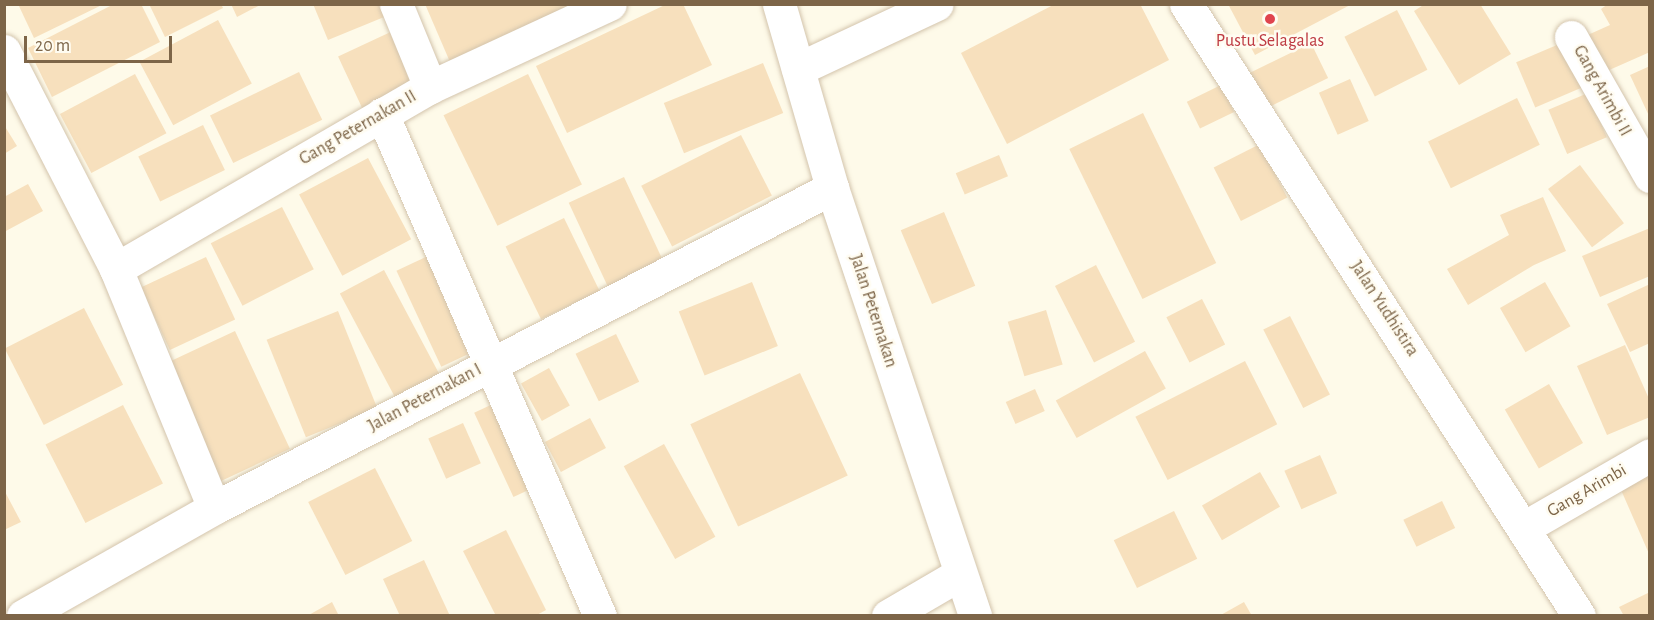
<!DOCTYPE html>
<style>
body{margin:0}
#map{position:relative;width:1654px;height:620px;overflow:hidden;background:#fefae9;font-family:"Alegreya Sans",sans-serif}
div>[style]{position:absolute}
.building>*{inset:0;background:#f7e0bd;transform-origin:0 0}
.roads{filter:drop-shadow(0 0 2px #d3c4ac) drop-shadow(0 0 2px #d3c4ac)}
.street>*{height:33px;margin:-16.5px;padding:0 16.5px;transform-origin:16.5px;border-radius:16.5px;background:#fff}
.secondary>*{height:33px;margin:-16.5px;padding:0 16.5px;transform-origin:16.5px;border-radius:16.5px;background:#fff}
.dots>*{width:16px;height:16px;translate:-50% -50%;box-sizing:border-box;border:3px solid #fffcf1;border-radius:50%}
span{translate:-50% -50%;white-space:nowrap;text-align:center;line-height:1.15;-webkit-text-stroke:5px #fffcf1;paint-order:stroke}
.health-label{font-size:18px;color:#be3a42}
.street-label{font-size:18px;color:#7d6548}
.frame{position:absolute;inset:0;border:6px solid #7d6548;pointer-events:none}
.scale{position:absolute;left:24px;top:36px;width:148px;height:27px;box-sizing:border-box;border:3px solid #7d6548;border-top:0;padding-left:8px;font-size:18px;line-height:21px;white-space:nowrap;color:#7d6548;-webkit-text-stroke:4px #fffcf1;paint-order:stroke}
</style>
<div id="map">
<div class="building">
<i style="clip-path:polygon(18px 4px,104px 4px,34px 38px)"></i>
<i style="clip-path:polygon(114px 4px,141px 4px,160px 42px,52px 97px,28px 48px)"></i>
<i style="clip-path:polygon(149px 4px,221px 4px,223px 8px,165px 37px)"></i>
<i style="clip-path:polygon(231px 4px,262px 4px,237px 17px)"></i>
<i style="clip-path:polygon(313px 4px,385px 4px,389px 15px,328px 40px)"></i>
<i style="clip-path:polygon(425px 4px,575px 4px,450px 62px)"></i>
<i style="clip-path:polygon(667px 4px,683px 4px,712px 65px,567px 133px,536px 66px)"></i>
<i style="clip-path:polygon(1055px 4px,1140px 4px,1169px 60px,1007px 144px,961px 53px)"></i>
<i style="clip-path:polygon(1228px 4px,1352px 4px,1255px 55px)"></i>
<i style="clip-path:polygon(1425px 4px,1480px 4px,1511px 54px,1459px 85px,1414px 11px)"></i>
<i style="clip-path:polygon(1608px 4px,1650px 4px,1650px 52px,1598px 75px,1581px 38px,1610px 25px,1601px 9px)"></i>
<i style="left:1397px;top:10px;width:67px;height:59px;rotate:63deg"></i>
<i style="left:218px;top:20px;width:72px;height:89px;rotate:62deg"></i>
<i style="left:397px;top:29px;width:60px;height:65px;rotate:65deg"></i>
<i style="left:1564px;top:42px;width:49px;height:52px;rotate:67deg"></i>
<i style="left:1311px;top:43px;width:39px;height:69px;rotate:64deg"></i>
<i style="left:763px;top:63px;width:54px;height:107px;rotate:68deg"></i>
<i style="clip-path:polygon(1650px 66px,1650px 118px,1630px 75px)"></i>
<i style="left:299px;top:72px;width:53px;height:99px;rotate:64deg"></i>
<i style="left:135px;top:74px;width:67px;height:85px;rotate:62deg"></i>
<i style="left:528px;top:74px;width:123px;height:94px;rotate:64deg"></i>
<i style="left:1350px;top:79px;width:46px;height:34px;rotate:66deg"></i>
<i style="left:1221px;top:85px;width:30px;height:38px;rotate:64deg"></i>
<i style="left:1588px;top:93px;width:48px;height:43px;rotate:67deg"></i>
<i style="left:1517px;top:98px;width:52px;height:99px;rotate:64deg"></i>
<i style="left:1143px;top:113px;width:167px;height:82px;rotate:64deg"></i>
<i style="clip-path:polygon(4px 125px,17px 146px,4px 154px)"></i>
<i style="left:203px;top:125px;width:50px;height:72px;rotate:64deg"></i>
<i style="left:741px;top:135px;width:68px;height:112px;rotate:63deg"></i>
<i style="left:1260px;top:144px;width:60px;height:52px;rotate:63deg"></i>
<i style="left:999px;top:155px;width:23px;height:47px;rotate:67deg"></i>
<i style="left:368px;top:158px;width:92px;height:78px;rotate:62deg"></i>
<i style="left:1580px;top:165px;width:73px;height:40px;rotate:53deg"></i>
<i style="left:624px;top:177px;width:98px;height:61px;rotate:65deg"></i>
<i style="clip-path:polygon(28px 184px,43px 211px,4px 232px,4px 197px)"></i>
<i style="clip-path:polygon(1543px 197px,1566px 251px,1534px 265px,1468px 305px,1447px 269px,1509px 235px,1500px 215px)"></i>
<i style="left:282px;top:207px;width:70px;height:80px;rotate:63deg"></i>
<i style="left:944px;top:212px;width:80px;height:47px;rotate:67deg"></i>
<i style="left:564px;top:218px;width:81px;height:65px;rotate:64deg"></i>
<i style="clip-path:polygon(1650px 228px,1650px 276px,1600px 297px,1582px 256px)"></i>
<i style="left:430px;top:255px;width:106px;height:37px;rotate:65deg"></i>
<i style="left:206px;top:257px;width:69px;height:72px;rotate:65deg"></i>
<i style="left:1096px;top:265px;width:86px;height:46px;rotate:63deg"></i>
<i style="left:384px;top:270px;width:120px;height:50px;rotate:62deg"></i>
<i style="left:752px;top:282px;width:69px;height:79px;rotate:68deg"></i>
<i style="left:1545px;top:282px;width:51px;height:52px;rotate:60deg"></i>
<i style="clip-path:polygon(1650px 284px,1650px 343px,1630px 352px,1607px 304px)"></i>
<i style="left:1202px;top:299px;width:51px;height:40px;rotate:63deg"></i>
<i style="left:84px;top:308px;width:86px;height:89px;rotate:63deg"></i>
<i style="left:1046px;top:310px;width:57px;height:40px;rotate:73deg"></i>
<i style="left:338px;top:311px;width:105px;height:77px;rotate:68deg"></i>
<i style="left:1290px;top:316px;width:88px;height:30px;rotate:63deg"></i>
<i style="left:235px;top:331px;width:130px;height:79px;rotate:65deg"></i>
<i style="left:616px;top:334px;width:53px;height:45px;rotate:64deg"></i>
<i style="clip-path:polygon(1625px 345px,1650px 401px,1650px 417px,1607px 435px,1577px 366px)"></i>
<i style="left:1145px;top:351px;width:43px;height:102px;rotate:61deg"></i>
<i style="left:1245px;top:361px;width:71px;height:123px;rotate:63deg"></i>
<i style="left:549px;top:368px;width:43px;height:32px;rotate:61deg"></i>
<i style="left:800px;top:373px;width:113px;height:121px;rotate:65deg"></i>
<i style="left:1549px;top:384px;width:68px;height:51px;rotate:60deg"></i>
<i style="left:1035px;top:389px;width:24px;height:32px;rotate:66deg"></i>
<i style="left:495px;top:403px;width:93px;height:23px;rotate:65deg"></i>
<i style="left:123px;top:405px;width:88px;height:87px;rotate:63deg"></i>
<i style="left:590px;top:418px;width:34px;height:51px;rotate:62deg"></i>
<i style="left:463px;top:423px;width:44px;height:38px;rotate:66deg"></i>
<i style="left:664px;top:444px;width:106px;height:46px;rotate:61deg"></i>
<i style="left:1320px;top:455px;width:42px;height:39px;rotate:66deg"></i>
<i style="left:375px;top:468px;width:82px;height:75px;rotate:63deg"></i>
<i style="clip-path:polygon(1650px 469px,1650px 556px,1618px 483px)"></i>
<i style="left:1260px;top:472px;width:40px;height:67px;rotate:60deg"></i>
<i style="clip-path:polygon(4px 490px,21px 522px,4px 530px)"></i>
<i style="left:1442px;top:501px;width:30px;height:43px;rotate:64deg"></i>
<i style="left:1174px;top:511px;width:53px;height:67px;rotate:64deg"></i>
<i style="clip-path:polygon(506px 530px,546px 610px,535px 616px,496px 616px,463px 551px)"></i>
<i style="clip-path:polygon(424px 560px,450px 616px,400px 616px,383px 579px)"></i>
<i style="clip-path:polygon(1650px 592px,1650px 616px,1624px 616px,1619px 607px)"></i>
<i style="clip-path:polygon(332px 602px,339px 616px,307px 616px)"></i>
<i style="clip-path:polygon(1244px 602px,1252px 616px,1219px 616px)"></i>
</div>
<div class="roads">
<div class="street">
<i style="left:396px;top:4px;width:90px;rotate:67.7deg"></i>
<i style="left:1186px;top:4px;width:727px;rotate:57.29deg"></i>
<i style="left:1571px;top:37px;width:160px;rotate:60.4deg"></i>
<i style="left:4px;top:51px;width:245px;rotate:62.8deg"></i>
<i style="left:116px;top:269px;width:258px;rotate:67.7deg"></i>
<i style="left:798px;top:69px;width:153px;rotate:-25.1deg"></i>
<i style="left:382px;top:114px;width:547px;rotate:66.53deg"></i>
<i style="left:116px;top:269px;width:363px;rotate:-30.1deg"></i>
<i style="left:430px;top:87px;width:198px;rotate:-24.8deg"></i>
<i style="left:1525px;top:527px;width:144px;rotate:-29.9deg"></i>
<i style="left:23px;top:616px;width:219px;rotate:-29.5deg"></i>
<i style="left:214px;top:508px;width:696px;rotate:-27.38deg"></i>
<i style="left:888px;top:616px;width:83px;rotate:-30.3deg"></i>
</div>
<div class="secondary">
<i style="left:779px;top:4px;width:191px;rotate:73.9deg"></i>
<i style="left:832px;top:188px;width:451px;rotate:71.5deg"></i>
</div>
</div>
<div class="dots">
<i style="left:1270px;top:19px;background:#e0444e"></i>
</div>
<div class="health-label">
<span style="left:1270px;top:41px">Pustu Selagalas</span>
</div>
<div class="street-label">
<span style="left:1602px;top:91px;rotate:61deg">Gang Arimbi II</span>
<span style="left:358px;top:128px;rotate:-30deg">Gang Peternakan II</span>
<span style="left:1384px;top:309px;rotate:57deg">Jalan Yudhistira</span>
<span style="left:873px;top:311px;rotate:72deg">Jalan Peternakan</span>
<span style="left:425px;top:398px;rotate:-28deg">Jalan Peternakan I</span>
<span style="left:1587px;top:491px;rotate:-30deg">Gang Arimbi</span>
</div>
<div class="frame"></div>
<div class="scale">20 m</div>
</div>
